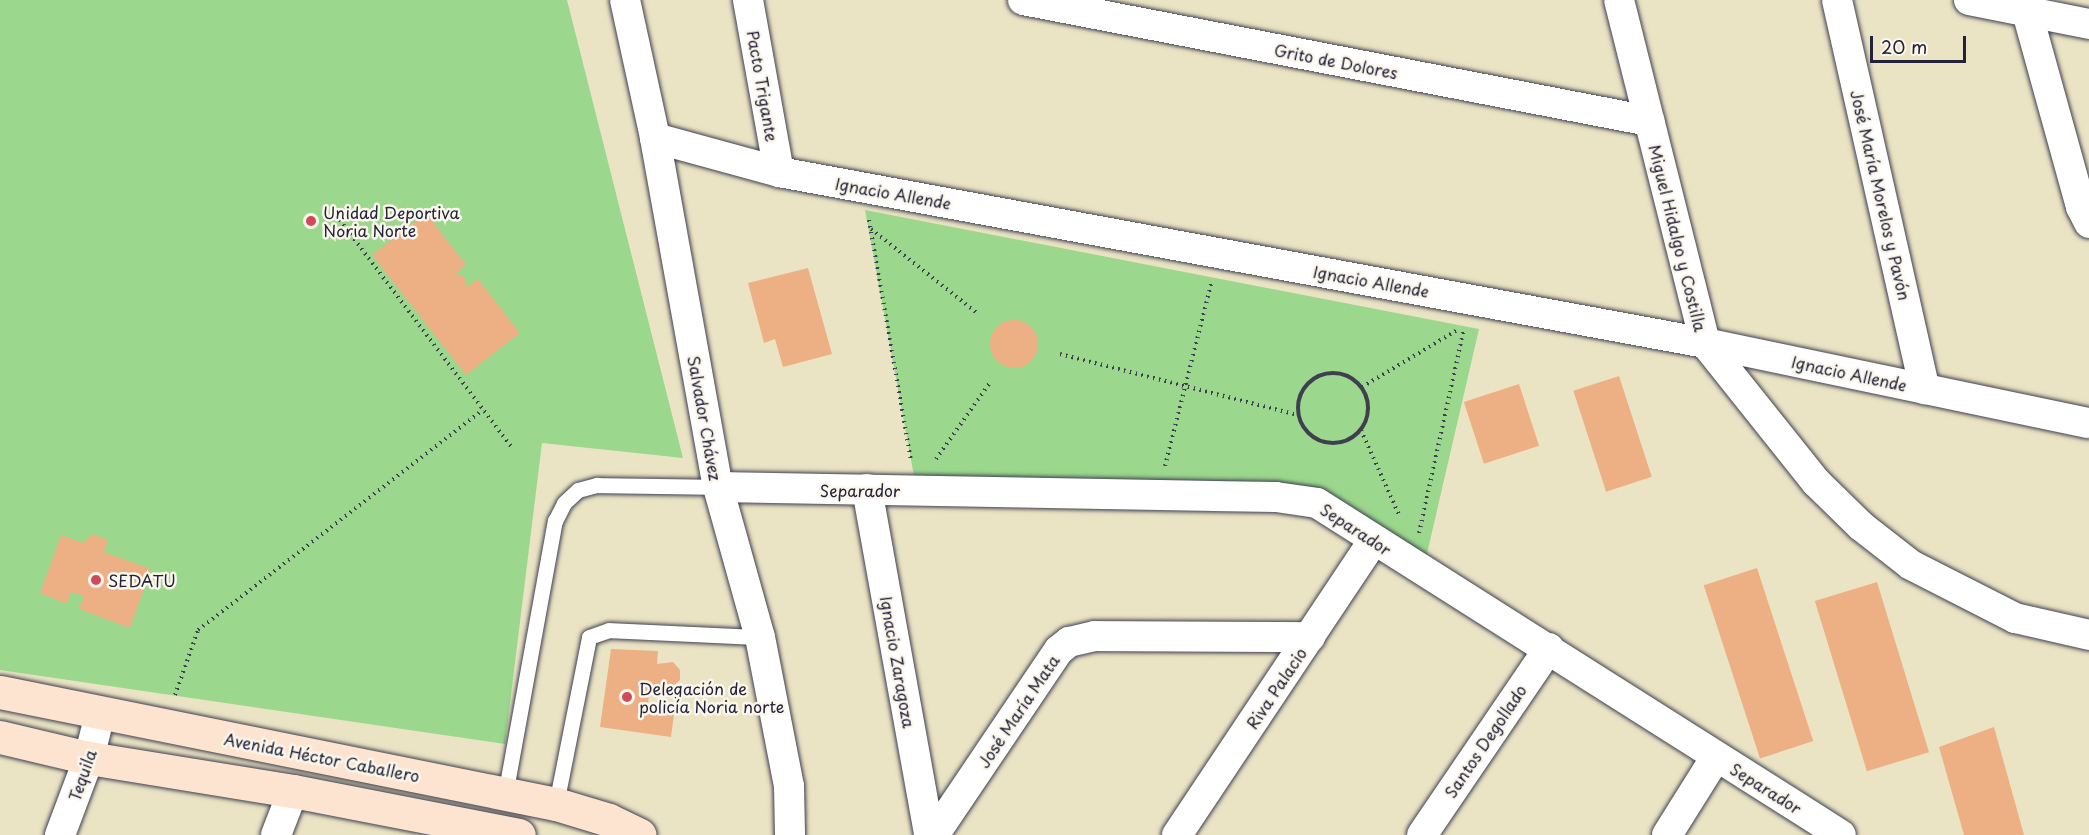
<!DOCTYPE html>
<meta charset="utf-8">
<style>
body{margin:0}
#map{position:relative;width:2089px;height:835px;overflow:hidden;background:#eae4c4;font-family:"Playpen Sans",sans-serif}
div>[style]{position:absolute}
.green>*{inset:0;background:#9bd88d}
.building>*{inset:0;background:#edb085;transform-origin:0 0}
.round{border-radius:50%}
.path>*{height:4px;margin-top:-2px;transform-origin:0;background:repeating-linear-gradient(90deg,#403f50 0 1.5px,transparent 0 6px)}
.path>.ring{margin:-2px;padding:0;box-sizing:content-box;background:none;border:4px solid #403f50;border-radius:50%}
.roads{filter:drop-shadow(0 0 2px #403f50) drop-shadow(0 0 2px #403f50)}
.lane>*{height:15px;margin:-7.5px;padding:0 7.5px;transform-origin:7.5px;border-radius:7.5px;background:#fff}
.street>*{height:30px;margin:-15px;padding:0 15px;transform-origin:15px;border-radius:15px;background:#fff}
.secondary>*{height:33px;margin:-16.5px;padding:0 16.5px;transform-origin:16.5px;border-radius:16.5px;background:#fde4d0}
.dots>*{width:16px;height:16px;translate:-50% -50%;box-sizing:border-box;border:3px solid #fbf7ec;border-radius:50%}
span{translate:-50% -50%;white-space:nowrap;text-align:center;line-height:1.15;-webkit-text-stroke:5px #fbf7ec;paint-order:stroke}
.street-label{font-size:16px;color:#22223b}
.poi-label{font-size:16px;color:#22223b}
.left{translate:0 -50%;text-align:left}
.scale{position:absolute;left:1870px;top:36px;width:96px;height:27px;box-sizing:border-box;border:3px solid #22223b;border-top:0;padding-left:8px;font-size:18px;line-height:21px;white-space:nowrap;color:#22223b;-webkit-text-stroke:4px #fbf7ec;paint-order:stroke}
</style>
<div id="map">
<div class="green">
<i style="clip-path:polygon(0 0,567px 0,683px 458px,542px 443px,505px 744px,0 670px)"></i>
<i style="clip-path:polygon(865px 210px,1479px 329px,1426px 558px,1323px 492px,916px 487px)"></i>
</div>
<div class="building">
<i style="clip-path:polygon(426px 213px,466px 265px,455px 274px,464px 276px,467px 287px,478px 279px,520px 333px,466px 375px,372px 255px)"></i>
<i style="clip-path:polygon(808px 268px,832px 354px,783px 367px,775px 339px,764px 343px,748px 283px)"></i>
<i class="round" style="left:990px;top:320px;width:48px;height:48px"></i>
<i style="left:1619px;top:376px;width:106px;height:48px;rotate:72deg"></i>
<i style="left:1519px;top:384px;width:65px;height:58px;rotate:72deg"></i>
<i style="clip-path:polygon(92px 534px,108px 540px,104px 552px,151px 569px,130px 628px,79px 609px,84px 596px,71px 592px,67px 604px,40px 593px,61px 535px,84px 543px)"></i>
<i style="left:1757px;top:568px;width:182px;height:56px;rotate:72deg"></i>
<i style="left:1877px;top:582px;width:178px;height:65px;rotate:73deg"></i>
<i style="clip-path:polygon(611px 649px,658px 651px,657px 664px,673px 662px,680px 670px,680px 680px,667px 691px,650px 685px,648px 704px,675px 707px,671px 737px,600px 727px)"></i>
<i style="clip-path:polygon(1994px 727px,2024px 835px,1964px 835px,1939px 747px)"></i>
</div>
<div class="path">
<i style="left:336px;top:215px;width:290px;rotate:52.9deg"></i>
<i style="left:869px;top:220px;width:245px;rotate:80.1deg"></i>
<i style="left:871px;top:229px;width:135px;rotate:38.4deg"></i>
<i style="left:1060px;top:354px;width:246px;rotate:14.4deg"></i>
<i class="ring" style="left:1298px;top:373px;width:66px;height:66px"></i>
<i style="left:1362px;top:387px;width:113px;rotate:-30.9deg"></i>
<i style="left:1361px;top:430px;width:95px;rotate:65.9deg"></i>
<i style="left:936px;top:459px;width:92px;rotate:-54.8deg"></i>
<i style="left:1165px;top:466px;width:188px;rotate:-75.8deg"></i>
<i style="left:1419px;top:533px;width:209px;rotate:-77.6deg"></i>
<i style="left:175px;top:695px;width:69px;rotate:-70.5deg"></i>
<i style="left:198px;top:630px;width:360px;rotate:-37.7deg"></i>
</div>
<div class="roads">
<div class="lane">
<i style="left:505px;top:795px;width:279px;rotate:-79.7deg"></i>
<i style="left:555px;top:521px;width:20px;rotate:-63deg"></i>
<i style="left:564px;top:503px;width:19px;rotate:-43deg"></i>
<i style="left:578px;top:490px;width:20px;rotate:-15deg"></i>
<i style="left:597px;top:485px;width:121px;rotate:0.9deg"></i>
<i style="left:556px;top:804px;width:170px;rotate:-78.8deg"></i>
<i style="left:589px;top:637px;width:21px;rotate:-19deg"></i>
<i style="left:609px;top:630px;width:151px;rotate:2.7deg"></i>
</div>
<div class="street">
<i style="left:625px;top:0;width:141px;rotate:77.7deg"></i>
<i style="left:655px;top:138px;width:355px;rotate:79.8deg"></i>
<i style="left:718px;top:487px;width:156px;rotate:74.4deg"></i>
<i style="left:760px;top:637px;width:152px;rotate:79deg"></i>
<i style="left:789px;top:786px;width:49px;rotate:88.8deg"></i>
<i style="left:748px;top:0;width:175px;rotate:79.8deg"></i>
<i style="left:1023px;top:0;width:638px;rotate:10.94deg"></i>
<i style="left:1619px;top:0;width:354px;rotate:75.9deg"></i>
<i style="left:1705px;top:343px;width:178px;rotate:51.4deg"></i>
<i style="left:1816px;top:482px;width:63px;rotate:44.4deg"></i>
<i style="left:1861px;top:526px;width:63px;rotate:38deg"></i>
<i style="left:1911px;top:565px;width:117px;rotate:27deg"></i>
<i style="left:2015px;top:618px;width:76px;rotate:12.9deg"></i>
<i style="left:1837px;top:0;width:399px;rotate:77.3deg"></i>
<i style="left:1969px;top:0;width:122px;rotate:11.3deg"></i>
<i style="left:2027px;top:12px;width:202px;rotate:74.5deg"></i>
<i style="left:2081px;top:207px;width:18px;rotate:63deg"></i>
<i style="left:655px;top:138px;width:129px;rotate:15.3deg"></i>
<i style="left:779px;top:172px;width:942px;rotate:10.46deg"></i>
<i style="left:1705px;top:343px;width:392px;rotate:11.8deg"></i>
<i style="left:718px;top:487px;width:558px;rotate:1.03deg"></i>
<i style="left:1276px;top:497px;width:41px;rotate:8.3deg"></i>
<i style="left:1317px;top:503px;width:620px;rotate:32.36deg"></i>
<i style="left:867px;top:489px;width:352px;rotate:79.8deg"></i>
<i style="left:60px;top:835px;width:82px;rotate:-69.4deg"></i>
<i style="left:89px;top:758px;width:45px;rotate:-76deg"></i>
<i style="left:276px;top:835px;width:47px;rotate:-68.9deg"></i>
<i style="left:934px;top:835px;width:223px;rotate:-56deg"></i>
<i style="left:1059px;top:650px;width:13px;rotate:-39deg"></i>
<i style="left:1069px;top:642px;width:27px;rotate:-13deg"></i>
<i style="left:1095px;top:636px;width:215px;rotate:0.3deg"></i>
<i style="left:1177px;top:835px;width:353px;rotate:-56.3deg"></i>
<i style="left:1422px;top:835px;width:226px;rotate:-55.8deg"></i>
<i style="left:1667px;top:835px;width:92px;rotate:-57.9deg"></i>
</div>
<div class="secondary">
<i style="left:0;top:692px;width:567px;rotate:11.39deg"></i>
<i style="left:556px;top:804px;width:55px;rotate:16.8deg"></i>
<i style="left:609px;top:820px;width:34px;rotate:26deg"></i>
<i style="left:0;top:737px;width:91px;rotate:13.3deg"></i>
<i style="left:89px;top:758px;width:207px;rotate:9.2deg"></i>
<i style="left:293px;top:791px;width:230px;rotate:11deg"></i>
</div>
</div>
<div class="dots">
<i style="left:311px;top:221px;background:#d1495b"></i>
<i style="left:96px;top:580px;background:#d1495b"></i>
<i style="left:627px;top:697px;background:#d1495b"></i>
</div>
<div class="street-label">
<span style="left:1336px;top:61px;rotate:11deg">Grito de Dolores</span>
<span style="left:763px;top:86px;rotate:80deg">Pacto Trigante</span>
<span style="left:893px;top:193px;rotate:10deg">Ignacio Allende</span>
<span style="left:1881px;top:195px;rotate:77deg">José María Morelos y Pavón</span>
<span style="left:1678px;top:238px;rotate:76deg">Miguel Hidalgo y Costilla</span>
<span style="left:1371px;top:281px;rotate:10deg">Ignacio Allende</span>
<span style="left:1849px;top:373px;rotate:12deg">Ignacio Allende</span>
<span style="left:705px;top:418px;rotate:80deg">Salvador Chávez</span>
<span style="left:860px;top:490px">Separador</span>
<span style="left:1356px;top:529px;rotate:33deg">Separador</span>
<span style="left:898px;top:662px;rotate:80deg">Ignacio Zaragoza</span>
<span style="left:1276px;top:688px;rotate:-56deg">Riva Palacio</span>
<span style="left:1018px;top:711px;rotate:-56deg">José María Mata</span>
<span style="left:1485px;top:741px;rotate:-56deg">Santos Degollado</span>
<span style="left:322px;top:757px;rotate:11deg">Avenida Héctor Caballero</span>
<span style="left:82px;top:775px;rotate:-71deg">Tequila</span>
<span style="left:1766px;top:788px;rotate:32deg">Separador</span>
</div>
<div class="poi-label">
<span class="left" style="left:323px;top:221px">Unidad Deportiva<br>Noria Norte</span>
<span class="left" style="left:108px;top:580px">SEDATU</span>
<span class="left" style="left:639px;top:697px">Delegación de<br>policía Noria norte</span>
</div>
<div class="scale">20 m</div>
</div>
